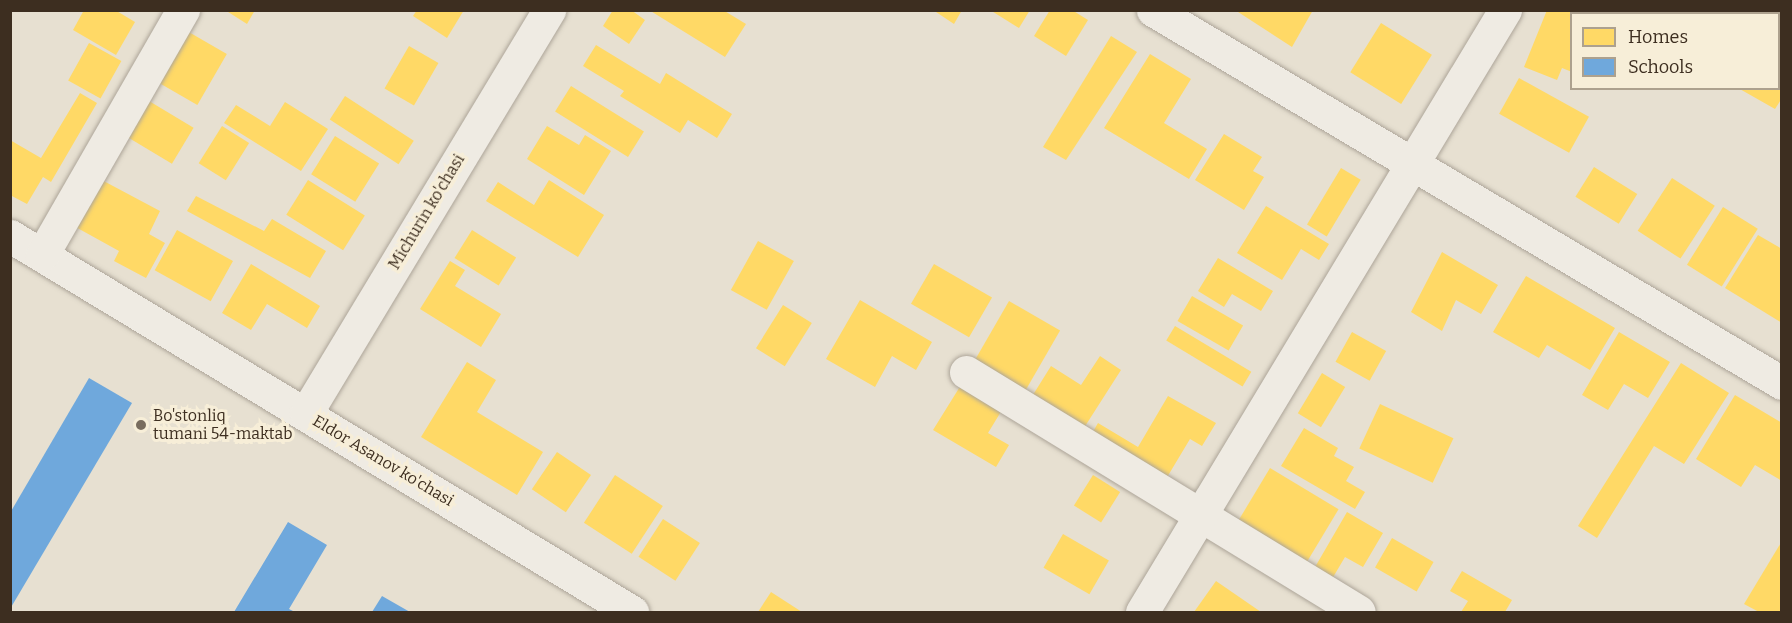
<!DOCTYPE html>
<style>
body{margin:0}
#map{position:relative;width:1792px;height:623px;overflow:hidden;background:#e7e0d1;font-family:Bitter,serif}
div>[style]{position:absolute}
.homes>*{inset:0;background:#ffd966;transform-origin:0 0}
.schools>*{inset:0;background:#6fa8dc}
.roads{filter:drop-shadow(0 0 2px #ada599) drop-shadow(0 0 2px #ada599)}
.minor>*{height:33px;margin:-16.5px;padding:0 16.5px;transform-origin:16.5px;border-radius:16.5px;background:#efebe3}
.dots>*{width:16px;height:16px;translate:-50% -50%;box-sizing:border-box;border:3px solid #f7eed8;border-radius:50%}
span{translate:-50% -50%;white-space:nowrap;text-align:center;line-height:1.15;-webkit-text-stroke:6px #f7eed8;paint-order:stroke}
.street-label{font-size:16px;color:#3d2e20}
.poi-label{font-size:16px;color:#3d2e20}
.left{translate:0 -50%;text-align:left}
.frame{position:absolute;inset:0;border:12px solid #3d2e20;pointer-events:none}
.legend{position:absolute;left:1570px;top:12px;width:210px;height:78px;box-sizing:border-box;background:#f7eed8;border:2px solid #ada18e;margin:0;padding:8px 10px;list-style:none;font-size:18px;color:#3d2e20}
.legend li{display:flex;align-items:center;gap:12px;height:30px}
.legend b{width:30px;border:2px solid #ada18e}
</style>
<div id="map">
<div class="homes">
<i style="clip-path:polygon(84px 10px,115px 10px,135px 22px,116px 55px,73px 30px)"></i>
<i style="clip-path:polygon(225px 10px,255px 10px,247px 24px)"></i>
<i style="clip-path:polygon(417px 10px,464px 10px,447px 38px,413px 16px)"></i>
<i style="clip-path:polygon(613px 10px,631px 10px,645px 20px,629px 44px,603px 26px)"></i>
<i style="clip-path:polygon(649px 10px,723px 10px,746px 24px,725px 57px)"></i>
<i style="clip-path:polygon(933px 10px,962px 10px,954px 24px)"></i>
<i style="clip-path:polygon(990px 10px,1030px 10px,1019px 28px)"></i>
<i style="clip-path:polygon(1050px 10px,1072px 10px,1088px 20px,1066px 56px,1034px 36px)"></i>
<i style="clip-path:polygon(1235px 10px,1313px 10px,1292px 47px)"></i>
<i style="clip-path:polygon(1547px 10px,1612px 13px,1572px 14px,1572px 72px,1562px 68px,1557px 80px,1524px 67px)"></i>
<i style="left:1381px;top:23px;width:60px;height:58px;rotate:32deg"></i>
<i style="left:187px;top:31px;width:46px;height:59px;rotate:30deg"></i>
<i style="clip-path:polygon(1111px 36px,1137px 52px,1066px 160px,1043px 147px)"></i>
<i style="left:89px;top:43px;width:37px;height:43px;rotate:29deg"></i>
<i style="clip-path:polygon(596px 45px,660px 84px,666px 73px,732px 114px,717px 138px,688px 120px,680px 133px,620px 96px,624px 91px,583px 66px)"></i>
<i style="left:409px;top:46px;width:34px;height:49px;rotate:30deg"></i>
<i style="clip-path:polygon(1150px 54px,1191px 79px,1164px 123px,1207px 149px,1189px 179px,1104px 128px)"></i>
<i style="clip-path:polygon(1782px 59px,1782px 98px,1775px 109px,1738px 88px,1778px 88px)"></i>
<i style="left:1519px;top:78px;width:80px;height:41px;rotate:29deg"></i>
<i style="left:571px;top:86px;width:86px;height:30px;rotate:32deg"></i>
<i style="clip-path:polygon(80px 93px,97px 103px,51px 182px,43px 177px,27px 204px,10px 195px,10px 140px,41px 158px)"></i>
<i style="left:345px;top:96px;width:82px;height:28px;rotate:33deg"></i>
<i style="left:149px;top:101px;width:52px;height:42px;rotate:31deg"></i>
<i style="clip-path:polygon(285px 102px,328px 129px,301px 171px,224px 123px,236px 105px,270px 126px)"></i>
<i style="left:222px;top:126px;width:32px;height:44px;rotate:32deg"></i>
<i style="clip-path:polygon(547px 126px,579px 145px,585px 135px,611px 151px,584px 195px,527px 159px)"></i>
<i style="clip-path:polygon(1224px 134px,1262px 157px,1253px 171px,1264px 177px,1244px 210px,1195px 180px)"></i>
<i style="left:335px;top:136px;width:52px;height:45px;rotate:32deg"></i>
<i style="left:1594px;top:167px;width:51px;height:35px;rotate:32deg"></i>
<i style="left:1341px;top:168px;width:23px;height:66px;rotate:31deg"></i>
<i style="clip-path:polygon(98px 178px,160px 211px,149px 234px,165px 243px,146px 278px,114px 261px,119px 251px,72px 225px)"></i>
<i style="left:1672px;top:178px;width:51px;height:63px;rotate:33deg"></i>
<i style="left:308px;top:180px;width:67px;height:41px;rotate:32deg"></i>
<i style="clip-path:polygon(549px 180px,604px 215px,578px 257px,486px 201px,498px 182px,534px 205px)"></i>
<i style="clip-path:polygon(196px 196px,264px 231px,272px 219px,326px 251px,310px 278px,187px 211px)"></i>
<i style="clip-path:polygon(1266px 206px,1329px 244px,1319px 260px,1301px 249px,1282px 280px,1237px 253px)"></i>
<i style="left:1723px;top:207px;width:41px;height:68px;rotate:32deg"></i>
<i style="left:177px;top:230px;width:64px;height:46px;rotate:29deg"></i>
<i style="left:472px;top:230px;width:52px;height:33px;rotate:32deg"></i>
<i style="clip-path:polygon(1758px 235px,1782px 249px,1782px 323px,1725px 288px)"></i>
<i style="left:758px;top:241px;width:41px;height:56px;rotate:29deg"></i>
<i style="clip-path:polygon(1442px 252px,1498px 285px,1481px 314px,1456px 300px,1442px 331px,1411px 312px)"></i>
<i style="clip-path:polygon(1218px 258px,1273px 291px,1261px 311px,1232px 294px,1224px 307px,1198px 291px)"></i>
<i style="clip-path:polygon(450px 261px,465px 270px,455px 286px,501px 314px,481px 347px,420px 309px)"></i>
<i style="clip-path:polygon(251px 264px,320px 306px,307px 328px,267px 304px,251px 330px,222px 313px)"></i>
<i style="left:934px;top:264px;width:67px;height:46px;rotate:30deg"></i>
<i style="clip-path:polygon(1526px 276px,1615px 328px,1590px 370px,1547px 345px,1539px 358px,1493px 332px)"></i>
<i style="left:1192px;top:296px;width:59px;height:29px;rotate:30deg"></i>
<i style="clip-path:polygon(860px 300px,932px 342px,916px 370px,892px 356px,875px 387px,826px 359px)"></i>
<i style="left:1009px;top:301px;width:59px;height:73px;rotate:30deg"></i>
<i style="left:783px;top:305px;width:34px;height:51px;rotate:32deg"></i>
<i style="left:1175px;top:326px;width:89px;height:17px;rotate:31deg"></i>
<i style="left:1352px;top:332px;width:39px;height:34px;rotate:29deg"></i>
<i style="clip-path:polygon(1619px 332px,1670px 362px,1648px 398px,1624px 384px,1608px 410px,1582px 395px)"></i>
<i style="clip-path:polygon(1100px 356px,1121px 370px,1082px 431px,1031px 398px,1051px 366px,1081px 385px)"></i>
<i style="clip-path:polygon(467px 362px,496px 380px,477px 412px,543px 452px,517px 495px,421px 437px)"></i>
<i style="clip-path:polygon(1681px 363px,1729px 393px,1684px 464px,1654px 446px,1597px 538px,1578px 526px)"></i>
<i style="left:1322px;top:373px;width:27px;height:47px;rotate:31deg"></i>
<i style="clip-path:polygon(961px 385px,1002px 410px,988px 433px,1009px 445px,996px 467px,933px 430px)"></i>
<i style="clip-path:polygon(1735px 395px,1782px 423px,1782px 481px,1755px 465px,1741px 487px,1696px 459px)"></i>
<i style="clip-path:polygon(1168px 396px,1216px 423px,1202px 446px,1190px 439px,1166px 479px,1091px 435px,1098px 423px,1138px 447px)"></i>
<i style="left:1380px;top:404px;width:81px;height:49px;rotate:25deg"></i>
<i style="clip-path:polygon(1304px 428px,1338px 448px,1334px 456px,1354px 467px,1346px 481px,1365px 492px,1355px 509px,1281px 466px)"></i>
<i style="left:557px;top:452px;width:41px;height:45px;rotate:34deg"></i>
<i style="left:1270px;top:468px;width:80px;height:70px;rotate:31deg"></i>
<i style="left:615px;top:475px;width:57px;height:57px;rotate:33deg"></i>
<i style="left:1093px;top:475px;width:32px;height:36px;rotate:32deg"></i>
<i style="clip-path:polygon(1347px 512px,1383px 533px,1363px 567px,1345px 557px,1329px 584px,1311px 574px)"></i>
<i style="left:663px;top:519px;width:44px;height:45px;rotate:33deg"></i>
<i style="left:1063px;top:534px;width:53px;height:39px;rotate:30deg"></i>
<i style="left:1392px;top:538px;width:48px;height:34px;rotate:30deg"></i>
<i style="clip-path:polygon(1782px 541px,1782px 612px,1759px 612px,1744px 604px)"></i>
<i style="clip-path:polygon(1462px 571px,1512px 600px,1505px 612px,1461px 612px,1468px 601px,1450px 591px)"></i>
<i style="clip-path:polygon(1216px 581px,1261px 612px,1194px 612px)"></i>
<i style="clip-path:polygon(771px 592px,802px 612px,758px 612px)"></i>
</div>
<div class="schools">
<i style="clip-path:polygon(89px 378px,132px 403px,10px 609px,10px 513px)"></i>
<i style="clip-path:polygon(288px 522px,327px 545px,289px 609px,295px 612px,234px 612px)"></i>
<i style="clip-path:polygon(382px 596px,410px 612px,372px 612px)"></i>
</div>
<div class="roads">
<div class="minor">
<i style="left:1153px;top:10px;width:731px;rotate:30.67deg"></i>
<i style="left:10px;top:236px;width:727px;rotate:31.15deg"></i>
<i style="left:42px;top:255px;width:283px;rotate:-60.1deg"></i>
<i style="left:966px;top:372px;width:460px;rotate:31.4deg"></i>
<i style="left:306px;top:413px;width:471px;rotate:-58.9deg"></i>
<i style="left:1142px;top:612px;width:703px;rotate:-58.91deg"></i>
</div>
</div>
<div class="dots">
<i style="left:141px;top:425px;background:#786c5e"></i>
</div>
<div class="street-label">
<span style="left:427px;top:212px;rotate:-59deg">Michurin ko'chasi</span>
<span style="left:383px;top:461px;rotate:31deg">Eldor Asanov ko'chasi</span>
</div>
<div class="poi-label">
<span class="left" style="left:153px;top:425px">Bo'stonliq<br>tumani 54-maktab</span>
</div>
<div class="frame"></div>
<ul class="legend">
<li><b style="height:16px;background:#ffd966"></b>Homes</li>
<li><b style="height:16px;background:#6fa8dc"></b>Schools</li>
</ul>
</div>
